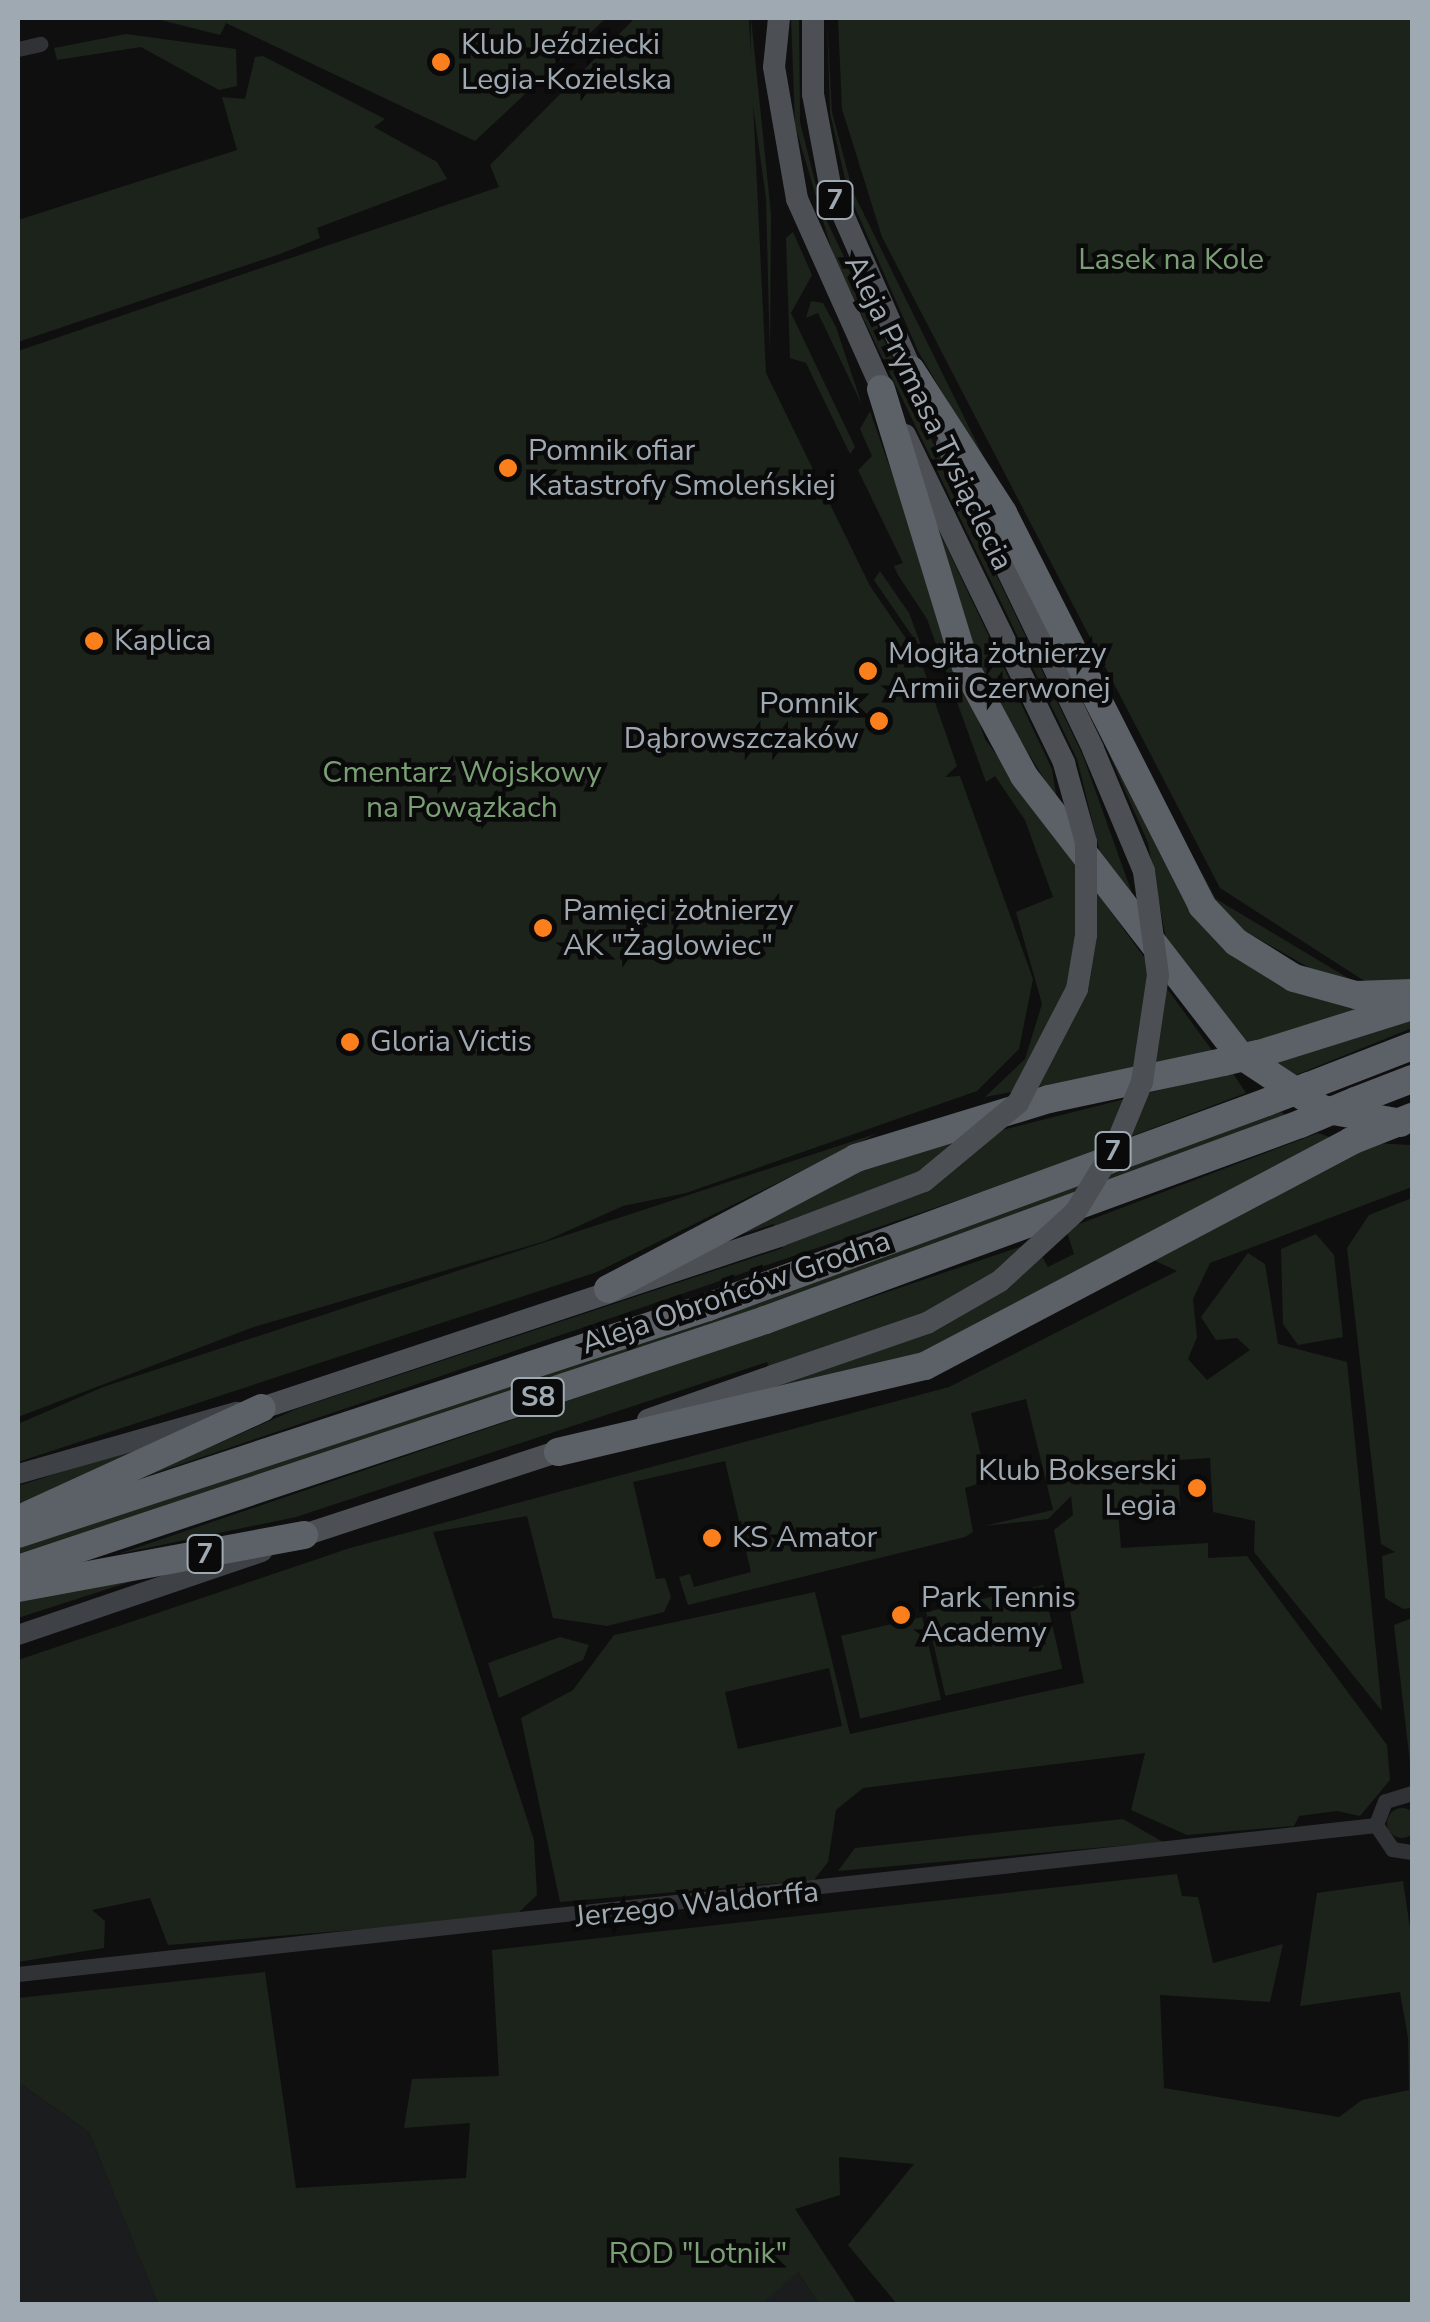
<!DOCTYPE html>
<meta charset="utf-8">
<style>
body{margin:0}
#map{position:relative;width:1430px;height:2322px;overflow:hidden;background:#0f0f10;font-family:"Nunito Sans",sans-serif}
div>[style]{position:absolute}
.built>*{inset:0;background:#1b1c1d}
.green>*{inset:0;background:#1c231b;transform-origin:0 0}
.round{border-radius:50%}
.minor>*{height:15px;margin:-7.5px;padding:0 7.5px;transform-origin:7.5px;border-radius:7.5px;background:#303236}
.secondary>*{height:20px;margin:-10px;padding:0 10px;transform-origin:10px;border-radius:10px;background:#3e4146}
.primary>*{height:22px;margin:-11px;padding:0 11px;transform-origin:11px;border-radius:11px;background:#4c5055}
.motorway>*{height:28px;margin:-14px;padding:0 14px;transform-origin:14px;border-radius:14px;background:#5c6167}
.primary-bridge>*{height:22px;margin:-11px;padding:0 11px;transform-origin:11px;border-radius:11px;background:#4c5055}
.motorway-bridge>*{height:28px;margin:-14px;padding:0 14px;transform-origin:14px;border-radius:14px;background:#5c6167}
.dots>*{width:28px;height:28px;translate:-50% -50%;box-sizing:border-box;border:5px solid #0a0a0b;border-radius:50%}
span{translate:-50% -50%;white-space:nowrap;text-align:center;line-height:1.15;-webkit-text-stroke:9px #0a0a0b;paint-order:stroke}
.shield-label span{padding:2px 8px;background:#0a0a0b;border:2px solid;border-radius:8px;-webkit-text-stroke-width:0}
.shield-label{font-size:28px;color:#9fa9b2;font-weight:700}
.poi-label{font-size:30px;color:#9fa9b2}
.left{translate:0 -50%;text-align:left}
.right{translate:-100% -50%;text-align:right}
.park-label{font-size:30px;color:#7b9f75}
.street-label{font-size:30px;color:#9fa9b2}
.frame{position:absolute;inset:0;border:20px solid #9fa9b2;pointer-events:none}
</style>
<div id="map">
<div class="built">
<i style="clip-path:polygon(18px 2082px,89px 2132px,158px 2304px,18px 2304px)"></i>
<i style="clip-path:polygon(798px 2272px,819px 2304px,762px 2304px,761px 2299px)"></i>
</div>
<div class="green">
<i style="clip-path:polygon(153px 18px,606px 18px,475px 141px,226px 23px,220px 35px)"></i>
<i style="clip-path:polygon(635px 18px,749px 18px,766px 373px,870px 586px,920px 659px,957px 766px,945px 777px,960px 776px,1033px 979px,1019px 1049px,977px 1091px,686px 1193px,623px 1206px,545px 1241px,251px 1328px,18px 1417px,18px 351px,499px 187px,490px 165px)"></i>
<i style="clip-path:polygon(751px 18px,771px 214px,770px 359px,766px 198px,750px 84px)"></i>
<i style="clip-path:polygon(791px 18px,799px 18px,800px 122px,823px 213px,1083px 756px,1132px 893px,1101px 857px,1077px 759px,834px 258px,795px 125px)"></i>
<i style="clip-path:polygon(827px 18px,832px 112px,853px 192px,1001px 492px,918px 351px,848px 192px,830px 113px)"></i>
<i style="clip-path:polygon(838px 18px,1412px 18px,1412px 979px,1366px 982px,1220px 888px,882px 237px,842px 109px)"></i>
<i style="clip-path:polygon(126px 34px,236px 49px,237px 86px,219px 90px,141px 47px,57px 60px,54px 48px)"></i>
<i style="clip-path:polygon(263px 56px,385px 119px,374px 127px,437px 162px,447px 179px,317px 228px,320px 238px,280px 254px,18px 342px,18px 220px,237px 150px,222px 97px,245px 99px,255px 57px)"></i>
<i style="clip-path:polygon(793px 232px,812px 275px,791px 313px,855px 447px,850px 454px,806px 363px,790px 358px,786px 238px)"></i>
<i style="clip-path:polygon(811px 301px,823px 303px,836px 327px,862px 405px,818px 313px,806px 318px)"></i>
<i style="clip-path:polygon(870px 411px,985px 739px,1214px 1053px,985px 1097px,1025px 1059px,1042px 1004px,1016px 912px,1053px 897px,1025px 820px,995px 776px,986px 782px,927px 619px,898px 575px,894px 566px,903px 563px,858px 470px,872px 456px,860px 429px)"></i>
<i style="clip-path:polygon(919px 489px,1052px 769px,1057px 800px,980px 674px)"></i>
<i style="clip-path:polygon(880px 571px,909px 613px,924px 653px,874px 580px)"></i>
<i style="clip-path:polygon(1126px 735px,1216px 899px,1353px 981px,1320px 974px,1238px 927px,1215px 902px)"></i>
<i style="clip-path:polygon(1103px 740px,1243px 958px,1382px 1004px,1246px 1045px,1167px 944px,1148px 843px)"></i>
<i style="clip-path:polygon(1412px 1013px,1412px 1028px,1291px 1077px,1267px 1062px)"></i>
<i style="clip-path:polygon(1232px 1072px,1246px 1093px,1011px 1182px,135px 1480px,299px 1408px,783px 1248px,774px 1224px,683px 1253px,864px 1165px)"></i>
<i style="clip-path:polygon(1278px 1110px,1287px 1116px,903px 1261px,18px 1557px,18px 1548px,723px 1315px)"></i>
<i style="clip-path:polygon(878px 1133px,597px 1272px,18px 1462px,18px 1424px,103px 1387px)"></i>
<i style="clip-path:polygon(1318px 1133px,1335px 1139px,913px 1360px,778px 1387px,767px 1362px,296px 1517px,118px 1554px,1034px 1242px,1048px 1267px,1074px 1254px,1066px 1229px)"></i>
<i style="clip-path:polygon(evenodd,1372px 1143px,1412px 1145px,1412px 1187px,1210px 1263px,1193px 1299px,1197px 1337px,1188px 1359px,1207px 1380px,1250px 1350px,1237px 1338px,1216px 1340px,1201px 1317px,1248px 1253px,1265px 1264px,1278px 1344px,1347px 1362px,1382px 1711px,1254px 1552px,1255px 1521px,1213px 1512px,1210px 1458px,1178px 1460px,1180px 1506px,1118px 1510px,1121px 1548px,1208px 1543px,1208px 1558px,1247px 1556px,1387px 1745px,1390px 1780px,1360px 1816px,1337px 1811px,1299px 1816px,1294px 1826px,1187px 1835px,1131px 1810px,1145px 1753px,863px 1788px,836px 1810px,828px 1862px,814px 1880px,560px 1902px,521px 1718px,573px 1690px,614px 1635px,815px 1592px,850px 1734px,1084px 1683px,1054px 1530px,1073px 1515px,1071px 1496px,1048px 1519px,984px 1526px,1053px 1510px,1026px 1399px,971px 1413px,987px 1481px,965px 1488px,973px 1532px,965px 1537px,688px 1605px,679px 1577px,690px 1574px,694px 1587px,751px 1572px,725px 1461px,633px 1482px,656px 1579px,665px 1578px,671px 1597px,664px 1612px,607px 1626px,553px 1618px,527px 1516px,433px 1532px,534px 1840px,537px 1895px,514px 1917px,168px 1945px,150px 1898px,92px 1910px,105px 1921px,104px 1948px,18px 1962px,18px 1660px,350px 1548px,949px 1387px,1177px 1271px,1149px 1258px,1372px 1143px,829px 1668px,842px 1726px,738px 1749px,725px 1692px,829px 1668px)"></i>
<i style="clip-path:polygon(1412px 1198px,1412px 1608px,1403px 1609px,1385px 1598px,1382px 1556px,1395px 1552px,1381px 1544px,1347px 1248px,1369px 1215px)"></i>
<i style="clip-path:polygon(1316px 1234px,1334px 1255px,1343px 1337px,1298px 1345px,1283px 1324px,1281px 1249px)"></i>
<i style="clip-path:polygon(145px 1445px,147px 1448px,18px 1507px,18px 1486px)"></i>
<i style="clip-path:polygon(145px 1577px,18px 1618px,18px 1600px)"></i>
<i style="left:1043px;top:1585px;width:86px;height:120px;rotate:77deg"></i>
<i style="left:922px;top:1617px;width:85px;height:83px;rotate:77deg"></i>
<i style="clip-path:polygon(1412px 1618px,1412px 1780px,1394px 1625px)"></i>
<i style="clip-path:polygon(560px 1637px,589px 1645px,583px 1660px,499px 1698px,488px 1663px)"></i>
<i class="round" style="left:1387px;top:1808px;width:30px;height:30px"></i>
<i style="clip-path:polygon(1123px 1819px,1163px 1842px,838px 1871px,855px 1848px)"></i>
<i style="clip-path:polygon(1177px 1874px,1182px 1896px,1198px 1897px,1213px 1963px,1283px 1944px,1270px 2002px,1160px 1995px,1164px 2088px,1339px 2117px,1362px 2100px,1409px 2090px,1408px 2038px,1400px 1992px,1300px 2006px,1317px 1893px,1403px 1881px,1412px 1941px,1412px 2304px,897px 2304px,848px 2245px,914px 2164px,839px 2157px,840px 2195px,795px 2209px,857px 2304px,819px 2304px,798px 2272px,762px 2304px,158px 2304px,89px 2132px,18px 2082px,18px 1998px,265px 1972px,296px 2188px,466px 2178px,470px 2123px,404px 2128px,412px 2079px,499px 2076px,492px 1950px)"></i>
</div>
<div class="minor">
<i style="left:18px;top:49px;width:23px;rotate:-13deg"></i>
<i style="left:1412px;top:1793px;width:28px;rotate:163deg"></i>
<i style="left:1385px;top:1801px;width:26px;rotate:111deg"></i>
<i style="left:1376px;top:1825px;width:29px;rotate:56deg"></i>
<i style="left:1392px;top:1849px;width:20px;rotate:9deg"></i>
<i style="left:18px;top:1974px;width:1366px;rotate:-6.26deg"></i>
</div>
<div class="secondary">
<i style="left:18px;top:1474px;width:227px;rotate:-15.9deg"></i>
<i style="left:18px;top:1635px;width:258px;rotate:-18.8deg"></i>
</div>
<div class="primary">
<i style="left:779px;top:18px;width:49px;rotate:95.8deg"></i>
<i style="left:774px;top:67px;width:134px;rotate:80.1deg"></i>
<i style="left:797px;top:199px;width:222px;rotate:65.9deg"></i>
<i style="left:813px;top:18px;width:76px;rotate:90deg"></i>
<i style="left:813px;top:94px;width:93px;rotate:79.4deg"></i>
<i style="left:830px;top:185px;width:219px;rotate:66.3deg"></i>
<i style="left:905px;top:435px;width:365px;rotate:64.1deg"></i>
<i style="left:947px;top:445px;width:337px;rotate:64.3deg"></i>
<i style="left:262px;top:1408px;width:545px;rotate:-18.4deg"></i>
<i style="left:648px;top:1420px;width:133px;rotate:-19.4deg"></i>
<i style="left:304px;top:1535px;width:281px;rotate:-18.2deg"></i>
</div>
<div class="motorway">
<i style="left:911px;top:370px;width:170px;rotate:57.2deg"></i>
<i style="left:1003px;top:513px;width:441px;rotate:63.1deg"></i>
<i style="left:1202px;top:906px;width:50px;rotate:46.6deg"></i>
<i style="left:1236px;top:942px;width:68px;rotate:31.8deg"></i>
<i style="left:1294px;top:978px;width:64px;rotate:15.3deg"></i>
<i style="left:1356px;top:995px;width:56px;rotate:-2deg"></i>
<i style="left:881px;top:389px;width:294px;rotate:73deg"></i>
<i style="left:967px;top:670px;width:120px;rotate:61.7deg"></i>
<i style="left:1024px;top:776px;width:351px;rotate:52.3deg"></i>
<i style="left:1239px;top:1054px;width:100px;rotate:33.5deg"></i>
<i style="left:1322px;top:1109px;width:80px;rotate:10deg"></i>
<i style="left:1259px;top:1054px;width:160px;rotate:-17.4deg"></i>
<i style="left:1309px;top:1086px;width:110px;rotate:-21.2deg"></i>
<i style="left:1355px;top:1101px;width:61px;rotate:-21.1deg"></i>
<i style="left:608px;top:1289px;width:280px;rotate:-27.8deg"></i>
<i style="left:856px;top:1158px;width:202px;rotate:-17deg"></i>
<i style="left:1049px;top:1099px;width:178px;rotate:-12deg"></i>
<i style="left:558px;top:1452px;width:377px;rotate:-13.2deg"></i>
<i style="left:925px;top:1366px;width:482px;rotate:-27.8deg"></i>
<i style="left:28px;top:1515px;width:257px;rotate:-24.6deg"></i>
<i style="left:18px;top:1534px;width:726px;rotate:-18.21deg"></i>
<i style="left:708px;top:1307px;width:595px;rotate:-20.14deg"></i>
<i style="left:18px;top:1569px;width:787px;rotate:-18.43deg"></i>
<i style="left:765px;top:1320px;width:570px;rotate:-20.12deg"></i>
<i style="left:18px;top:1588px;width:291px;rotate:-10.5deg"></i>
</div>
<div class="primary-bridge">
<i style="left:779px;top:1236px;width:155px;rotate:-20.8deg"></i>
<i style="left:924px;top:1181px;width:122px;rotate:-39.7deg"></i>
<i style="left:1018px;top:1103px;width:128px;rotate:-62.6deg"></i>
<i style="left:1077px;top:989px;width:55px;rotate:-80.5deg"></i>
<i style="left:1086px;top:935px;width:93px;rotate:-90deg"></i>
<i style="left:1086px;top:842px;width:82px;rotate:-105.6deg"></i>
<i style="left:773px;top:1376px;width:163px;rotate:-19deg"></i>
<i style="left:927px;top:1323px;width:84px;rotate:-29.9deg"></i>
<i style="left:1000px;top:1281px;width:103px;rotate:-42.6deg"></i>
<i style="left:1076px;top:1211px;width:77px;rotate:-58.8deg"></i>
<i style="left:1116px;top:1145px;width:68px;rotate:-67.6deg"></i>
<i style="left:1142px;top:1082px;width:108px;rotate:-81.5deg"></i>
<i style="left:1158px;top:975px;width:105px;rotate:-97.7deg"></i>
<i style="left:1144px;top:871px;width:132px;rotate:-112.7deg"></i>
</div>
<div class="motorway-bridge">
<i style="left:1223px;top:1062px;width:37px;rotate:-13deg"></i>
<i style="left:1267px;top:1102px;width:45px;rotate:-20.9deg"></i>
<i style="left:1300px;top:1124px;width:60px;rotate:-22.7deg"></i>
<i style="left:1351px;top:1141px;width:66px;rotate:-21.5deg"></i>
</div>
<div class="dots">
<i style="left:441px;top:62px;background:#fb7f1c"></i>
<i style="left:508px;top:468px;background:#fb7f1c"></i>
<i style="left:94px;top:641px;background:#fb7f1c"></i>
<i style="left:868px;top:671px;background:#fb7f1c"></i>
<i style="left:879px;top:721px;background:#fb7f1c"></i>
<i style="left:543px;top:928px;background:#fb7f1c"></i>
<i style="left:350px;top:1042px;background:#fb7f1c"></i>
<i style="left:1197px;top:1488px;background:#fb7f1c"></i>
<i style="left:712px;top:1538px;background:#fb7f1c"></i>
<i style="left:901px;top:1615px;background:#fb7f1c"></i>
</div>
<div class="shield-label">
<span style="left:835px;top:200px">7</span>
<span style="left:1113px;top:1151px">7</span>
<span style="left:538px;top:1397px">S8</span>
<span style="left:205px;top:1554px">7</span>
</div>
<div class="poi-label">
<span class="left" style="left:461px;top:62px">Klub Jeździecki<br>Legia-Kozielska</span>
<span class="left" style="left:528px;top:468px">Pomnik ofiar<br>Katastrofy Smoleńskiej</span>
<span class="left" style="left:114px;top:641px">Kaplica</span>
<span class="left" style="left:888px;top:671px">Mogiła żołnierzy<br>Armii Czerwonej</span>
<span class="right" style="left:859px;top:721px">Pomnik<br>Dąbrowszczaków</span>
<span class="left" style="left:563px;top:928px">Pamięci żołnierzy<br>AK "Żaglowiec"</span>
<span class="left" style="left:370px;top:1042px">Gloria Victis</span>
<span class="right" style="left:1177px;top:1488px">Klub Bokserski<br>Legia</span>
<span class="left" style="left:732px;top:1538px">KS Amator</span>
<span class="left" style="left:921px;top:1615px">Park Tennis<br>Academy</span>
</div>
<div class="park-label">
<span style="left:1171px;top:260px">Lasek na Kole</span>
<span style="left:462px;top:790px">Cmentarz Wojskowy<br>na Powązkach</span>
<span style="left:698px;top:2254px">ROD "Lotnik"</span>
</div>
<div class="street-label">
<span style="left:928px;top:413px;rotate:64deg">Aleja Prymasa Tysiąclecia</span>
<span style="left:736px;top:1293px;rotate:-19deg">Aleja Obrońców Grodna</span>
<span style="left:697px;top:1905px;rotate:-6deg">Jerzego Waldorffa</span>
</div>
<div class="frame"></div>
</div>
